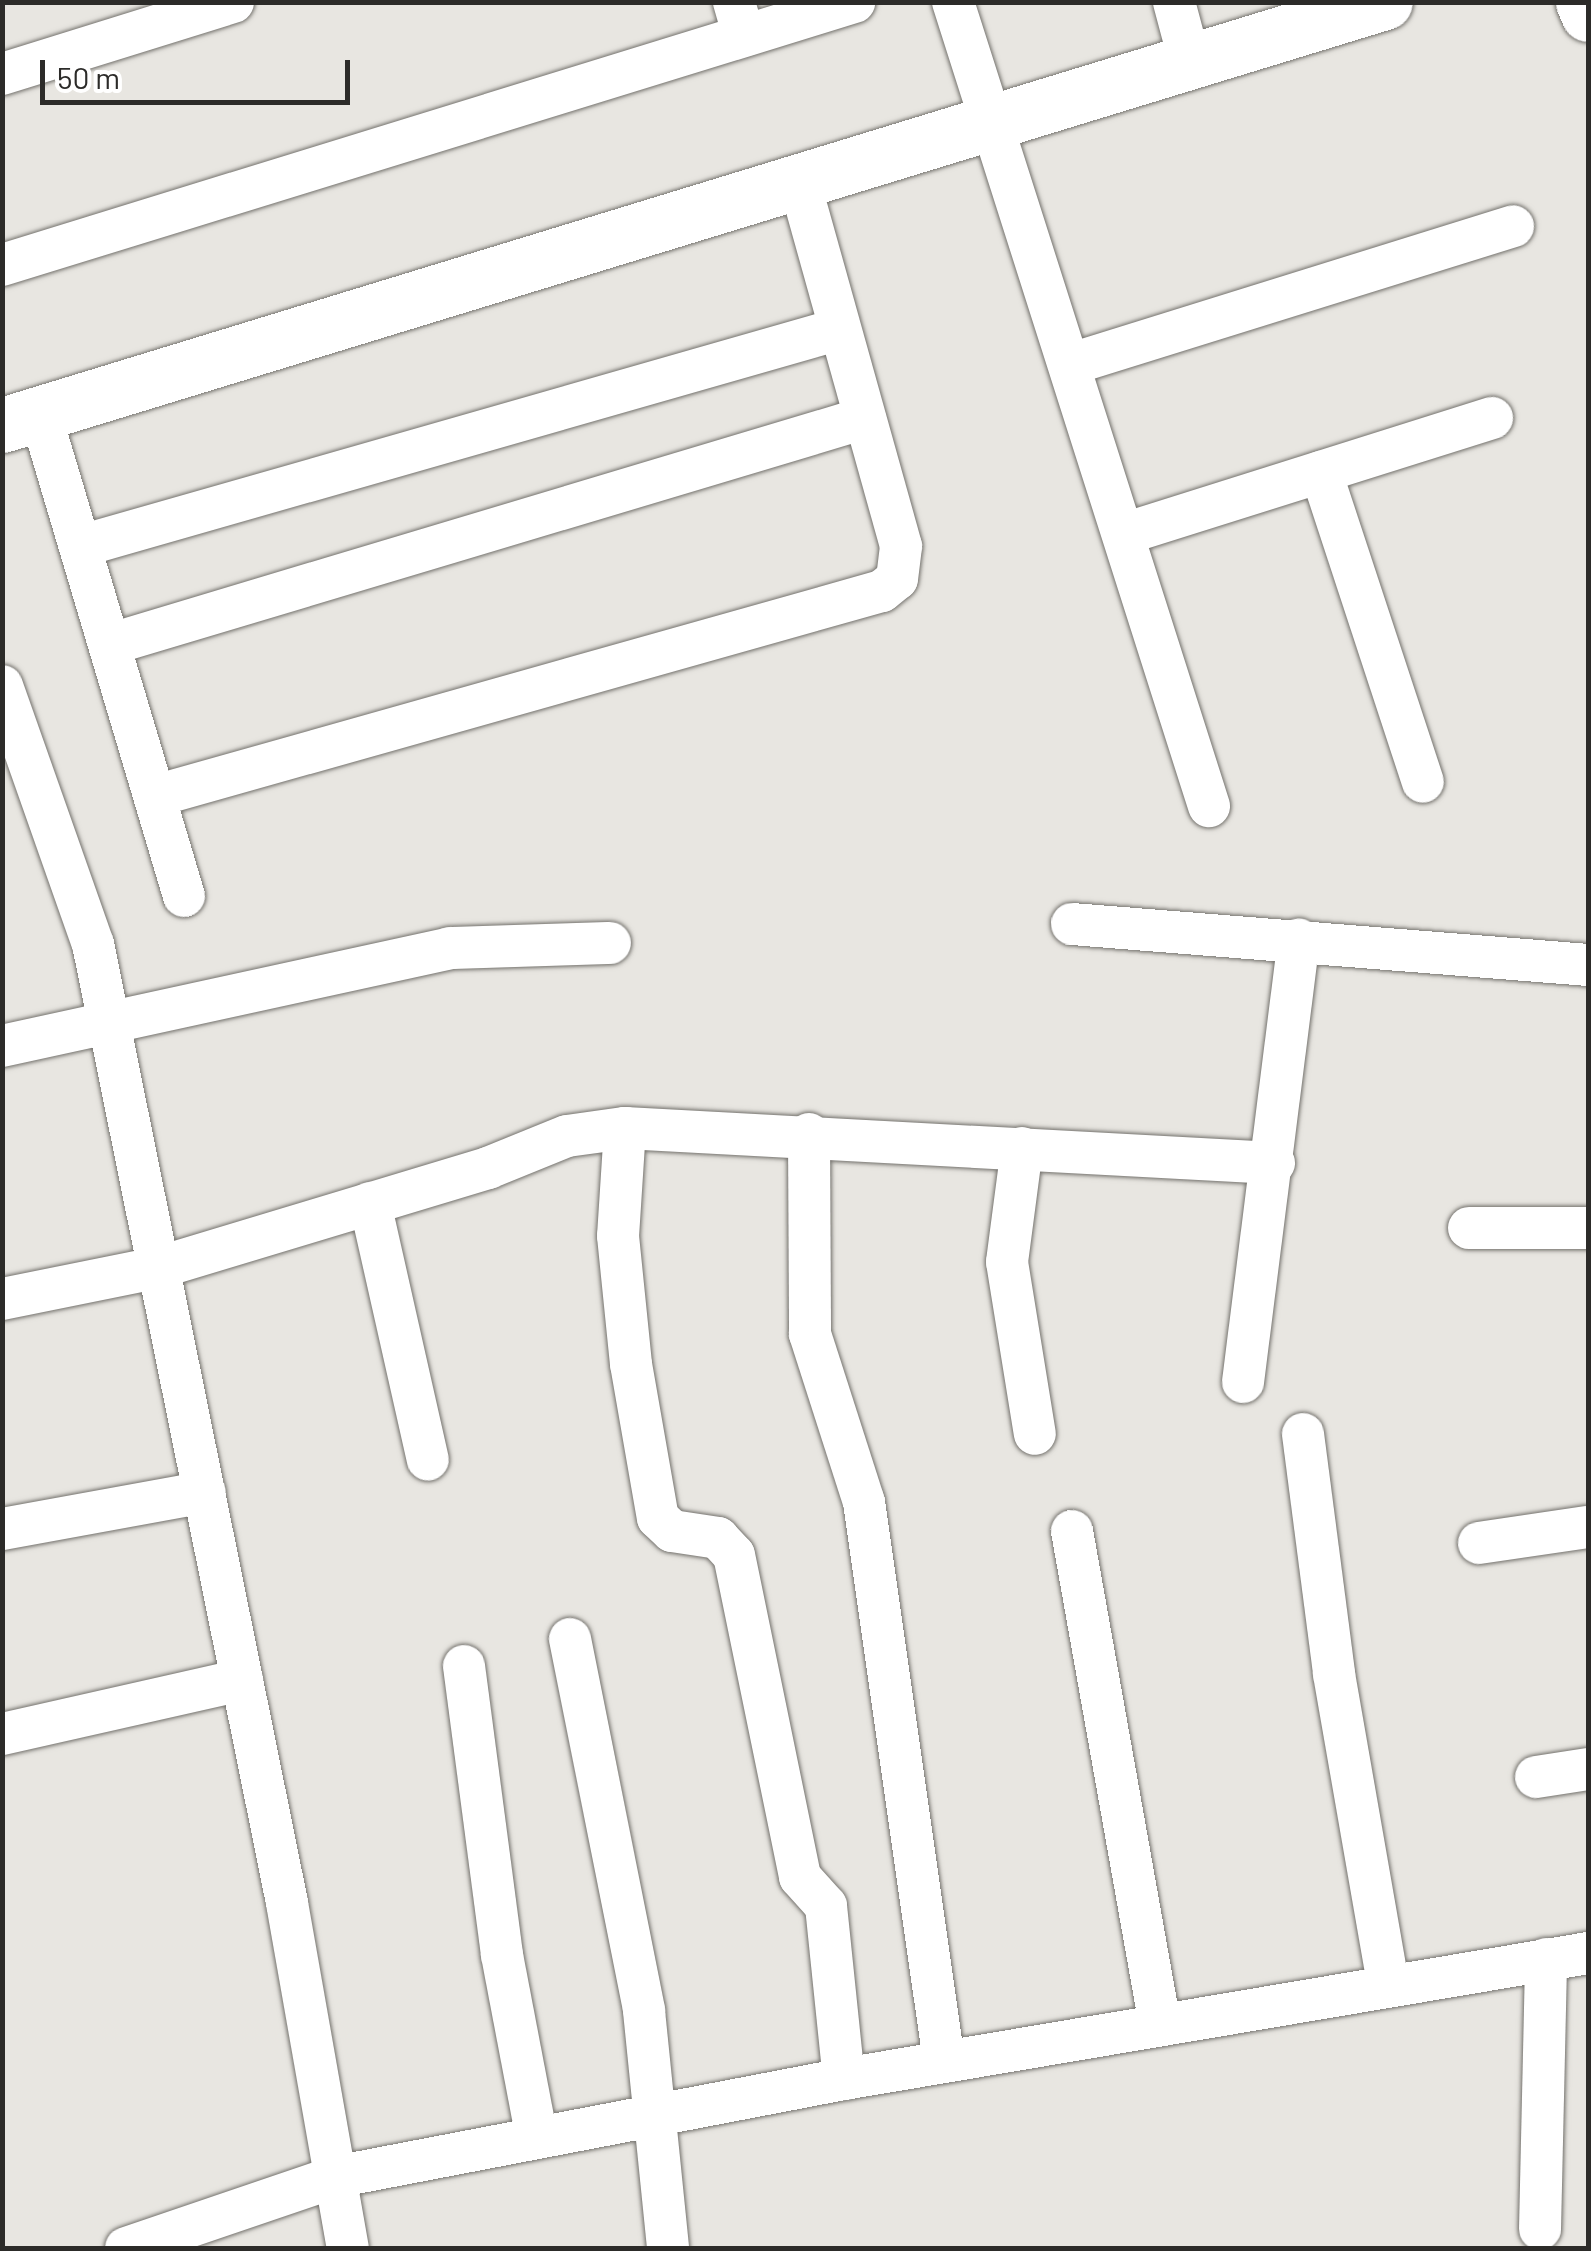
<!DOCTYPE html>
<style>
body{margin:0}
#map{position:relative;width:1591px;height:2251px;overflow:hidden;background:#e8e6e1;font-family:Barlow,sans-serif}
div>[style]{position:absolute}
.roads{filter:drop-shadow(0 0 2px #74726d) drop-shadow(0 0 2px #74726d)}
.minor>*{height:42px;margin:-21px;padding:0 21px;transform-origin:21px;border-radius:21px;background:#fff}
.tertiary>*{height:55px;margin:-27.5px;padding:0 27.5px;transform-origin:27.5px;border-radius:27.5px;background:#fff}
span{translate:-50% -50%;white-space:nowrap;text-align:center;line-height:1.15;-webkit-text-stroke:8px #fff;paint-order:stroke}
.frame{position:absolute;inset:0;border:5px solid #2c2b29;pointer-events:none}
.scale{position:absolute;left:40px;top:60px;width:310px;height:45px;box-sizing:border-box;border:5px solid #2c2b29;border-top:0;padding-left:12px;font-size:30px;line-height:35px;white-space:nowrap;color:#2c2b29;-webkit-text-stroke:8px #fff;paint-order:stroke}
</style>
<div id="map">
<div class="roads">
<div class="minor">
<i style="left:734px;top:2px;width:35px;rotate:74deg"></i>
<i style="left:953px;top:2px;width:844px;rotate:72.34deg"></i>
<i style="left:1174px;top:2px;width:62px;rotate:75.1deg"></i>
<i style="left:2px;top:74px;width:242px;rotate:-17.3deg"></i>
<i style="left:2px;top:265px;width:892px;rotate:-17.15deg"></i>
<i style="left:1071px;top:364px;width:463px;rotate:-17.3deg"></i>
<i style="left:40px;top:413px;width:504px;rotate:73.4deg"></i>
<i style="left:1321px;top:472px;width:326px;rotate:71.8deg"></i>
<i style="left:1124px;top:534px;width:386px;rotate:-17.5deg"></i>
<i style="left:81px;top:546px;width:789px;rotate:-15.96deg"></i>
<i style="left:111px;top:644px;width:787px;rotate:-16.69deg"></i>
<i style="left:2px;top:686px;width:274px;rotate:70.6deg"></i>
<i style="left:93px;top:944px;width:978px;rotate:78.56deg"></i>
<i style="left:287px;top:1903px;width:350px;rotate:80deg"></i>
<i style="left:155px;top:796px;width:755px;rotate:-15.75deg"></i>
<i style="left:882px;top:591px;width:19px;rotate:-39deg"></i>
<i style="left:897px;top:579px;width:33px;rotate:-83deg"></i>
<i style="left:901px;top:546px;width:379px;rotate:-105.6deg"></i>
<i style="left:1072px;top:924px;width:518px;rotate:4.54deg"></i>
<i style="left:2px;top:1046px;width:459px;rotate:-12.3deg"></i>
<i style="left:450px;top:948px;width:160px;rotate:-1.8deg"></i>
<i style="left:625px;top:1128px;width:108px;rotate:93.7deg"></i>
<i style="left:618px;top:1236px;width:129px;rotate:84.2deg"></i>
<i style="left:631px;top:1364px;width:156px;rotate:80.1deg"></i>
<i style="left:658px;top:1518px;width:19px;rotate:43deg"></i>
<i style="left:672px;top:1531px;width:47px;rotate:8.7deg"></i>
<i style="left:718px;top:1538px;width:23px;rotate:47deg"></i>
<i style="left:734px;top:1555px;width:329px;rotate:78.4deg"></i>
<i style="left:800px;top:1877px;width:39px;rotate:48deg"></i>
<i style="left:826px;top:1906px;width:174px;rotate:84.1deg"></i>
<i style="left:809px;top:1134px;width:200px;rotate:89.7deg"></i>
<i style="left:810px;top:1334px;width:176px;rotate:72.2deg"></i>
<i style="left:864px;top:1502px;width:565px;rotate:81.86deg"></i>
<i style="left:1022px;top:1148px;width:115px;rotate:97.5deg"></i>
<i style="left:1007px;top:1262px;width:174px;rotate:80.8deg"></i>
<i style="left:370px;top:1203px;width:263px;rotate:77.3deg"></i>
<i style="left:1469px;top:1228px;width:119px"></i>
<i style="left:2px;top:1299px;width:161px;rotate:-11.4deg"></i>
<i style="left:160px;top:1267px;width:343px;rotate:-16.8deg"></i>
<i style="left:488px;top:1168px;width:85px;rotate:-22.1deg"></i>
<i style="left:567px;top:1136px;width:59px;rotate:-7.9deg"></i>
<i style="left:625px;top:1128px;width:650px;rotate:3.09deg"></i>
<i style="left:1243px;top:1382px;width:446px;rotate:-82.8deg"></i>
<i style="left:1303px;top:1434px;width:242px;rotate:82.6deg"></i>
<i style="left:1334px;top:1674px;width:315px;rotate:80.1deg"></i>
<i style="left:2px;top:1529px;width:206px;rotate:-10.3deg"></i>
<i style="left:1072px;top:1531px;width:500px;rotate:79.9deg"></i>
<i style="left:1479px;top:1543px;width:110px;rotate:-8.4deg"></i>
<i style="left:570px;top:1639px;width:379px;rotate:78.7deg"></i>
<i style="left:644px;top:2011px;width:238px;rotate:84.2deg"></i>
<i style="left:464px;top:1666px;width:291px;rotate:82.5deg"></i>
<i style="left:502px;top:1955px;width:186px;rotate:79.2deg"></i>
<i style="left:2px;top:1734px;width:246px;rotate:-12.7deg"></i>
<i style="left:1536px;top:1777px;width:53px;rotate:-8.7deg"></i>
<i style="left:1540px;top:2229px;width:270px;rotate:-88.7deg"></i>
<i style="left:126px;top:2248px;width:221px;rotate:-18.8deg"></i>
<i style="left:335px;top:2177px;width:518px;rotate:-10.9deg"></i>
<i style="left:844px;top:2079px;width:755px;rotate:-9.61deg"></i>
</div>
<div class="tertiary">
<i style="left:1583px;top:2px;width:13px;rotate:67deg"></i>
<i style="left:2px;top:425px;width:1446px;rotate:-17.01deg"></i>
</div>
</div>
<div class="frame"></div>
<div class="scale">50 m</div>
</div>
